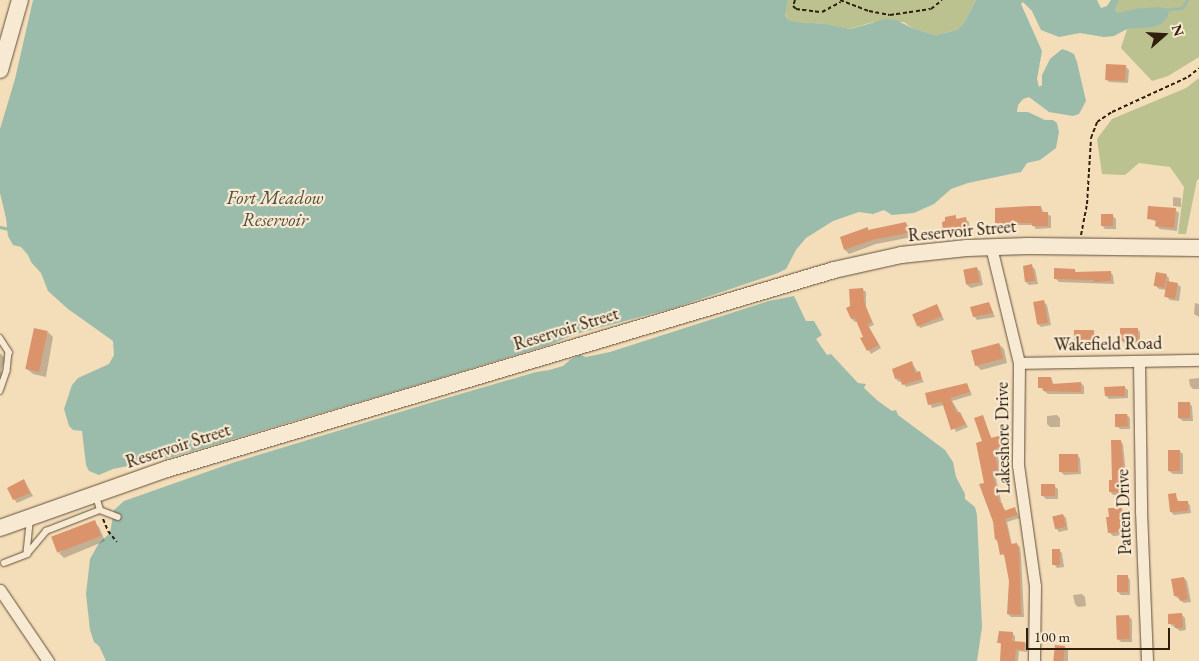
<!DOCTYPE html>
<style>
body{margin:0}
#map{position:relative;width:1199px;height:661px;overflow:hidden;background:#f4ddb9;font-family:"EB Garamond",serif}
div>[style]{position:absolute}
.green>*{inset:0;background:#bbc18f}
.water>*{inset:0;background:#9cbcab}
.shadow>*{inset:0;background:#0003}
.stream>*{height:3px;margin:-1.5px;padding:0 1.5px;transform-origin:1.5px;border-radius:1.5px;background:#9cbcab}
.building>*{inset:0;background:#da936a;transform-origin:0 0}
.path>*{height:2px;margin-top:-1px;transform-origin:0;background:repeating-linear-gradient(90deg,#2f200e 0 4px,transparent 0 6.5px)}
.roads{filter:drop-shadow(0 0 1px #604f39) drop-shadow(0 0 1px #604f39)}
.lane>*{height:5.5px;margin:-2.75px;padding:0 2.75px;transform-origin:2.75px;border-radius:2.75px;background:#f8e9d2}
.street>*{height:11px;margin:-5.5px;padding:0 5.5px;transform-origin:5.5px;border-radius:5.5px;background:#f8e9d2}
.secondary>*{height:16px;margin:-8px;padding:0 8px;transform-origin:8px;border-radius:8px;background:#f8e9d2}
span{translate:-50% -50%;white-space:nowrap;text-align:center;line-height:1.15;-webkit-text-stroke:4.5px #f8e9d2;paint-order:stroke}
.street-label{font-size:18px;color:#2f200e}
.water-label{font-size:19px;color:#504f3d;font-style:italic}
.north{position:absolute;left:1139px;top:10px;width:50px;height:50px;-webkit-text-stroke:4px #f8e9d2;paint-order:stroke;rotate:71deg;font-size:14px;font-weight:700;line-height:20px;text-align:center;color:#2f200e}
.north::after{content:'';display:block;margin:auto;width:18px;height:22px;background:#2f200e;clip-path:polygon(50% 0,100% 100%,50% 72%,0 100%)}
.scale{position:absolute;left:1026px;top:628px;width:144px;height:22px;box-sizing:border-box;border:2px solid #2f200e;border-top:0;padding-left:6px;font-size:15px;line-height:18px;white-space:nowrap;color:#2f200e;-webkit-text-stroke:4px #f8e9d2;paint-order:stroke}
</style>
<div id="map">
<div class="green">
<i style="clip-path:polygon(788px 0,976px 0,964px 23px,957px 30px,935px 35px,912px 28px,904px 22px,873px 22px,849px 29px,827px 24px,798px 22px,788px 20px,785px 14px)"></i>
<i style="clip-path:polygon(1119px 0,1199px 0,1199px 57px,1168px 76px,1152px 81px,1121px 48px,1127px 29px,1140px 27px,1170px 10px,1159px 8px,1118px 13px,1115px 10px)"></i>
<i style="clip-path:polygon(1199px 78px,1199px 179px,1197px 180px,1186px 234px,1178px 234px,1184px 187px,1170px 167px,1139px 163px,1125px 175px,1102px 174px,1097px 139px,1112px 119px,1186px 88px)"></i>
</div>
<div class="water">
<i style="clip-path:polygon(33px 0,788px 0,785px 15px,788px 20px,798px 22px,827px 24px,850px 29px,886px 19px,896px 20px,912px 28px,935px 35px,957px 30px,964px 23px,976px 0,1097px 0,1101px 8px,1107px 6px,1111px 0,1119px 0,1115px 10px,1118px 13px,1135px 9px,1159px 7px,1170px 9px,1167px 18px,1161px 24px,1153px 27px,1127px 29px,1114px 36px,1104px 37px,1080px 33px,1059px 37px,1041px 30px,1032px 11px,1023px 2px,1021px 4px,1042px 51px,1037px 79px,1039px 87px,1042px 85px,1042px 75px,1050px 59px,1062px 49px,1068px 51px,1074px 54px,1077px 62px,1086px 101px,1079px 114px,1073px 116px,1049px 112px,1029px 97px,1023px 99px,1018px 105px,1017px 112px,1028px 112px,1045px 120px,1053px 120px,1057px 123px,1059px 132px,1056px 148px,1040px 160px,1027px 163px,1021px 172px,968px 183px,951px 189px,934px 204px,914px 213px,892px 215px,884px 210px,873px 214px,859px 212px,833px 221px,806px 238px,796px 250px,786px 269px,778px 273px,674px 308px,576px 334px,549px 345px,416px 385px,172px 457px,113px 469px,99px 475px,89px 471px,86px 465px,82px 431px,73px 430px,69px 426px,64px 409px,72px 385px,78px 378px,109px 364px,114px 355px,113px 341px,68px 309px,48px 291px,41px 273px,31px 262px,28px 255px,21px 247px,13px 245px,8px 236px,6px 218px,0 193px,0 129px,15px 79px)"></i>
<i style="clip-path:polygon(794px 296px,806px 321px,814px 321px,822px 335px,816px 339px,827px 355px,831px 354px,858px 383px,866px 384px,864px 388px,878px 401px,892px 411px,896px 410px,898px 415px,945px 450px,953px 462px,956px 477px,965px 494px,965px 499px,975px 507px,977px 515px,982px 627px,977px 661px,106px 661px,99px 646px,94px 642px,90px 630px,86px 594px,90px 559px,99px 543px,110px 533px,114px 510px,124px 501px,232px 463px,433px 402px,536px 372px,549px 370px,563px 366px,571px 359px,580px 355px,586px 357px,610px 352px,769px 301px)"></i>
</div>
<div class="shadow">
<i style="clip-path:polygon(1126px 67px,1129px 70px,1128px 83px,1109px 82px,1106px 79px)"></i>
<i style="clip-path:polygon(1173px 197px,1181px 198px,1181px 207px,1173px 206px)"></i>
<i style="clip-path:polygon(1041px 207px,1044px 213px,1051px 216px,1051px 228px,1036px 229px,1033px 225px,999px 225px,996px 222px)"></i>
<i style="clip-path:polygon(1175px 210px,1179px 213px,1177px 231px,1160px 229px,1156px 226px,1157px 222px,1148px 218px)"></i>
<i style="clip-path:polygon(1113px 216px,1116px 219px,1116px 229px,1105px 229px,1102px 225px)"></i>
<i style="clip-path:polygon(955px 217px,958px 220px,965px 219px,969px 222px,970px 233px,948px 236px,945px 233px)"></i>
<i style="clip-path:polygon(905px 223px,910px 227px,912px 237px,876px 244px,849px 254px,845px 250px,841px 237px,867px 229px,869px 231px)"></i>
<i style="clip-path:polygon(1031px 266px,1035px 269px,1038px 284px,1029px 285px,1026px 282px)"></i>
<i style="clip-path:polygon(976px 268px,980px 271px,983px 285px,971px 288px,967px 285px)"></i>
<i style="clip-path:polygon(1074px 270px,1077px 273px,1110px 272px,1113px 275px,1114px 284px,1059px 282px,1055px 278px)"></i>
<i style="clip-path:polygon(1166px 275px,1169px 278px,1169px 283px,1177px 284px,1181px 287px,1179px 301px,1170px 300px,1167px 297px,1167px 290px,1159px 289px,1156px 286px)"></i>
<i style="clip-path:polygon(862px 289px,866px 292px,866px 307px,874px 325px,869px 327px,881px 348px,871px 354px,862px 339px,864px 337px,858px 321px,855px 322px,852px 319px,852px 307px)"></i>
<i style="clip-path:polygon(1044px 302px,1047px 305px,1051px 325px,1041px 327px,1038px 324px)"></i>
<i style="clip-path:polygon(989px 303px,995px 317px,977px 320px,974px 316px)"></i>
<i style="clip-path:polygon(1195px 303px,1199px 304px,1199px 317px,1194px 314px)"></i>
<i style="clip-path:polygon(937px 305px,944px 320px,920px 328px,913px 314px)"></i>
<i style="clip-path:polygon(1137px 329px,1140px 332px,1140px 343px,1124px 343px,1121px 340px)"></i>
<i style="clip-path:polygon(48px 332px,53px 337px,46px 377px,33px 374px,27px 369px)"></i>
<i style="clip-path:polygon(1093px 332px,1096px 335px,1096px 346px,1078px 345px,1075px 342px)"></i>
<i style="clip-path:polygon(999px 344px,1004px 349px,1007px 363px,981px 370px,976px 365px)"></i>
<i style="clip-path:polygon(0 353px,5px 358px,1px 371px,6px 375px,0 393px)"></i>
<i style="clip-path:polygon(912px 363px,924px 382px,906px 387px,902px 381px,899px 382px,896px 379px)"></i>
<i style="clip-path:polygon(1051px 378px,1054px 385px,1081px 383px,1084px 386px,1084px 394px,1048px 394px,1040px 387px)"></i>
<i style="clip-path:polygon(1199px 378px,1199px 389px,1193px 389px,1190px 386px,1189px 379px)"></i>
<i style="clip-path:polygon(967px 384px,972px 395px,952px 401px,968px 427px,956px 432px,944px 405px,932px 408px,926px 394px)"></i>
<i style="clip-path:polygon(1124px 387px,1128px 390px,1128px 398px,1109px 399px,1106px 396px)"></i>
<i style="clip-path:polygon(1189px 403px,1192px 406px,1193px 421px,1183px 421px,1179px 418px)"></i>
<i style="clip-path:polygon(1057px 415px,1060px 418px,1060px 427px,1050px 427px,1047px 424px,1047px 416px)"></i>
<i style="clip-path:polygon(1127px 415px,1130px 418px,1130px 429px,1120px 429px,1117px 426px)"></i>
<i style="clip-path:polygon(982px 417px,992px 439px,1001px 436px,1007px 450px,997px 452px,1001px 473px,995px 474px,1002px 505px,1006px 511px,1015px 509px,1020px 518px,1007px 522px,1012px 545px,1017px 544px,1020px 547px,1021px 555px,1024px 617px,1011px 617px,1008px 614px,1010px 581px,1005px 558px,996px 539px,997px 533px,980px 485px,985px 484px)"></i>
<i style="clip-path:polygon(1120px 441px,1123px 444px,1128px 495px,1113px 495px,1110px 491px)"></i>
<i style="clip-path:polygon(1179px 451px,1183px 454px,1183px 474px,1173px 474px,1169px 471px)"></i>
<i style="clip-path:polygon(1077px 455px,1080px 458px,1081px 474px,1064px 475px,1061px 472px)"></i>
<i style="clip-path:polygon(24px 480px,33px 496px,17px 503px,14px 499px)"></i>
<i style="clip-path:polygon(1054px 486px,1058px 489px,1058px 499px,1046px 499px,1043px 496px)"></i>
<i style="clip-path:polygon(1175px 495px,1179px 502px,1187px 502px,1190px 505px,1191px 513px,1174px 515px,1171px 512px)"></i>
<i style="clip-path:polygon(1121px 509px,1124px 512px,1126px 535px,1113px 536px,1109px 532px,1110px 518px)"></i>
<i style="clip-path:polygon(1063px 515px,1066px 518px,1068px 530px,1059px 532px,1056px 528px)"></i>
<i style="clip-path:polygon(94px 522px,99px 527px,105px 541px,64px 558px,59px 553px)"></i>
<i style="clip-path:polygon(1059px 550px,1062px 553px,1064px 567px,1057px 568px,1054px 564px)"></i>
<i style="clip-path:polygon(1127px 576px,1130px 580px,1130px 595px,1121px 595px,1118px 592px)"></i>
<i style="clip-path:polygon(1184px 578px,1187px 581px,1191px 602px,1184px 603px,1175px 596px)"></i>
<i style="clip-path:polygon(1082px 594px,1085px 597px,1086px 606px,1078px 607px,1075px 604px,1073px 595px)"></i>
<i style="clip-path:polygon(1182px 615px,1185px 618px,1186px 630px,1180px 631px,1170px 624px)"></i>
<i style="clip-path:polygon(1129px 616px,1132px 620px,1132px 642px,1121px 642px,1118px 639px)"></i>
<i style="clip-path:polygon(1012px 633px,1015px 636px,1015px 642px,1025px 643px,1028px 646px,1027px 652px,1019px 651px,1018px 661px,1002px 661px,1002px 645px,999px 642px)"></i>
<i style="clip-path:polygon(1065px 647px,1068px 650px,1068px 661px,1056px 661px)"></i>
</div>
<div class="stream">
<i style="left:1170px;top:9px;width:12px;rotate:-5deg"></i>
<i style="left:1182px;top:8px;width:9px;rotate:-58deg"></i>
<i style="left:0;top:227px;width:9px;rotate:13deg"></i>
</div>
<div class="building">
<i style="left:1106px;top:64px;width:20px;height:16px;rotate:3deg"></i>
<i style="clip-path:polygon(1031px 206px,1041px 206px,1041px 212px,1048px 212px,1048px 226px,1032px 226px,1032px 223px,995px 223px,995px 208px)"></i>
<i style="clip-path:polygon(1148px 206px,1176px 208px,1174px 228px,1155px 226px,1156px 220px,1147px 219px)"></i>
<i style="left:1101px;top:214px;width:12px;height:12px"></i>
<i style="clip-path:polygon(956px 215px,956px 219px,966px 217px,968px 230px,943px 233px,942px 222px,945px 221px,945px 217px)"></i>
<i style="clip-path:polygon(906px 222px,908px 233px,872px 240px,844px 250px,840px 237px,868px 227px,868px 230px)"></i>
<i style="clip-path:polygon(1032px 264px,1035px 281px,1025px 282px,1023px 266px)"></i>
<i style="left:977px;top:267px;width:15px;height:14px;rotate:79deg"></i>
<i style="clip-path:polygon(1054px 268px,1075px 269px,1075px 272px,1111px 271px,1111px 281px,1094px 282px,1094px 280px,1054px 279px)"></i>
<i style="left:1156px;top:272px;width:11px;height:14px;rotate:10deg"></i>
<i style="left:1167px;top:281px;width:11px;height:16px;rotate:10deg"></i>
<i style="clip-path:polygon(863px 288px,864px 302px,872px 322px,867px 324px,879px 345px,867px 351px,860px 338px,863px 337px,855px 318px,851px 319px,846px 308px,850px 306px,849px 289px)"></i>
<i style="left:1044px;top:300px;width:23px;height:11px;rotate:80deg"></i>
<i style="clip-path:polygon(989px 302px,993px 313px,973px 317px,970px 307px)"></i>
<i style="left:937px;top:304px;width:13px;height:27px;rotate:67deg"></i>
<i style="left:34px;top:328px;width:14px;height:42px;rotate:12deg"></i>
<i style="left:1120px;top:328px;width:18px;height:13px"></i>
<i style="left:1074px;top:330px;width:20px;height:13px"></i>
<i style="left:999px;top:343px;width:16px;height:29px;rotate:75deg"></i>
<i style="clip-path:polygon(912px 361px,915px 373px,920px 371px,922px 379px,902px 385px,900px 378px,895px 379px,892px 369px)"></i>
<i style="clip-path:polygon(1038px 377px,1051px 377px,1052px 384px,1081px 382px,1081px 392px,1043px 391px,1043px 388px,1038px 388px)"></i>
<i style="clip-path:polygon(967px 383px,970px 392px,950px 398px,957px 413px,960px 412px,966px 424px,951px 430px,942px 402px,928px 405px,925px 393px)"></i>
<i style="clip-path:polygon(1125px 386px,1125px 396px,1105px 396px,1104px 387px)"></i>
<i style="left:1178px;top:402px;width:12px;height:16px"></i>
<i style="clip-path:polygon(1115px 414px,1127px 414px,1128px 426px,1115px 427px)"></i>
<i style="clip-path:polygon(983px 415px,991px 438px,1002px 435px,1005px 447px,994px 449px,998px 470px,992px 471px,1000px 503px,1002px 503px,1004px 511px,1015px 507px,1017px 515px,1005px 519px,1011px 544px,1017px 543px,1019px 551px,1021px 615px,1007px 614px,1009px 581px,1004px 554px,1000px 555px,997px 539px,995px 540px,993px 521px,979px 484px,984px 483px,976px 443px,982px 441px,974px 418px)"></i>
<i style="clip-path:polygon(1111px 440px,1121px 440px,1126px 493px,1109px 492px,1109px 480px,1112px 480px)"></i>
<i style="left:1168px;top:450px;width:12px;height:21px"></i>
<i style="left:1059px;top:454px;width:19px;height:18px"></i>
<i style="clip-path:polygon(24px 479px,30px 493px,13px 500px,7px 488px)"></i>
<i style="left:1055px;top:484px;width:12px;height:14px;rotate:90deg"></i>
<i style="clip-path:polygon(1176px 493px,1177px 501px,1188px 501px,1188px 511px,1170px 512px,1168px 494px)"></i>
<i style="clip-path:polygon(1108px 508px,1122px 508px,1123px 532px,1108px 533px,1106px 517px,1109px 517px)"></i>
<i style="left:1063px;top:514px;width:13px;height:11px;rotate:77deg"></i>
<i style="left:95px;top:520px;width:17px;height:47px;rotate:69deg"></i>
<i style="left:1052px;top:549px;width:8px;height:16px"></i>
<i style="left:1117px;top:575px;width:11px;height:17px"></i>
<i style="clip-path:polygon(1184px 577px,1188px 599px,1180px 601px,1179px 596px,1174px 596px,1171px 579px)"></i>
<i style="clip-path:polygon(1182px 613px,1183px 628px,1175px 628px,1175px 624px,1168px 624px,1168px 614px)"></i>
<i style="left:1129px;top:615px;width:24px;height:13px;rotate:88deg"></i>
<i style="clip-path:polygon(999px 631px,1013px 632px,1012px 641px,1025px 642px,1024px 650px,1016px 649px,1015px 661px,1000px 661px,1001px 643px,997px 643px)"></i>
<i style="left:1055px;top:645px;width:10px;height:16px;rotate:6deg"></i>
</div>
<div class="path">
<i style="left:795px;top:0;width:6px;rotate:108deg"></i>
<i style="left:793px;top:6px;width:4px;rotate:45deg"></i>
<i style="left:796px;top:9px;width:26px;rotate:7deg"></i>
<i style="left:822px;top:12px;width:21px;rotate:-28deg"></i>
<i style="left:840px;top:0;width:31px;rotate:21deg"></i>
<i style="left:869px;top:11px;width:21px;rotate:11deg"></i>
<i style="left:890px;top:15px;width:41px;rotate:-8.3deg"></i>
<i style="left:931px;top:9px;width:14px;rotate:-39deg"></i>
<i style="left:1081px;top:235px;width:32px;rotate:-79deg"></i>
<i style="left:1087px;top:204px;width:66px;rotate:-86.5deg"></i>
<i style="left:1091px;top:138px;width:17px;rotate:-69deg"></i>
<i style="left:1097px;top:122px;width:18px;rotate:-34deg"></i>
<i style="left:1112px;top:112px;width:84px;rotate:-24.7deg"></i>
<i style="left:1188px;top:77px;width:14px;rotate:-39deg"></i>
<i style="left:103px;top:519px;width:13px;rotate:67deg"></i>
<i style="left:108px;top:531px;width:14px;rotate:51deg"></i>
</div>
<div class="roads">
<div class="lane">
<i style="left:0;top:338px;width:17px;rotate:57deg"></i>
<i style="left:9px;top:352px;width:19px;rotate:96deg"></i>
<i style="left:7px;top:371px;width:21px;rotate:109deg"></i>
<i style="left:100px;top:510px;width:19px;rotate:21deg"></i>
<i style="left:30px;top:524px;width:30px;rotate:96deg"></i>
<i style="left:27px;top:554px;width:30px;rotate:-50deg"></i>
<i style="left:46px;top:531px;width:58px;rotate:-21.3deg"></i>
<i style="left:100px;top:510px;width:10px;rotate:-107deg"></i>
<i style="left:4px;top:563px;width:25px;rotate:-21deg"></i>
</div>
<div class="street">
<i style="left:991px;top:247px;width:119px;rotate:76.4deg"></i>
<i style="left:1019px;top:363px;width:102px;rotate:90.6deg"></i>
<i style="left:1018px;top:465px;width:122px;rotate:82deg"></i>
<i style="left:1035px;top:586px;width:75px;rotate:90.8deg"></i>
<i style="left:1139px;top:361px;width:150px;rotate:89.2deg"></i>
<i style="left:1141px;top:511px;width:150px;rotate:87.7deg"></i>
<i style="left:1019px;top:363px;width:180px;rotate:-1deg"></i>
<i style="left:0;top:590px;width:86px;rotate:55.9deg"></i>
</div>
<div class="secondary">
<i style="left:0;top:70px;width:73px;rotate:-74.1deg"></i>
<i style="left:0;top:528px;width:177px;rotate:-19.5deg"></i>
<i style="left:167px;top:469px;width:696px;rotate:-16.61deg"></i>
<i style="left:834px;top:270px;width:69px;rotate:-12.6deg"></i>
<i style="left:901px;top:255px;width:66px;rotate:-6.1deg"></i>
<i style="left:967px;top:248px;width:61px;rotate:-1.9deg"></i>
<i style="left:1028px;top:246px;width:171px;rotate:0.7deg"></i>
</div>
</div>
<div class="street-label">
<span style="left:962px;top:231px;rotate:-5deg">Reservoir Street</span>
<span style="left:566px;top:329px;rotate:-17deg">Reservoir Street</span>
<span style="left:1108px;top:344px;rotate:-1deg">Wakefield Road</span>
<span style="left:1003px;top:438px;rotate:-91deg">Lakeshore Drive</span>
<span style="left:178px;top:446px;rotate:-18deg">Reservoir Street</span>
<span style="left:1124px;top:512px;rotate:-92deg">Patten Drive</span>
</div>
<div class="water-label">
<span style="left:275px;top:209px">Fort Meadow<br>Reservoir</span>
</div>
<div class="north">N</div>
<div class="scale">100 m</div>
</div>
